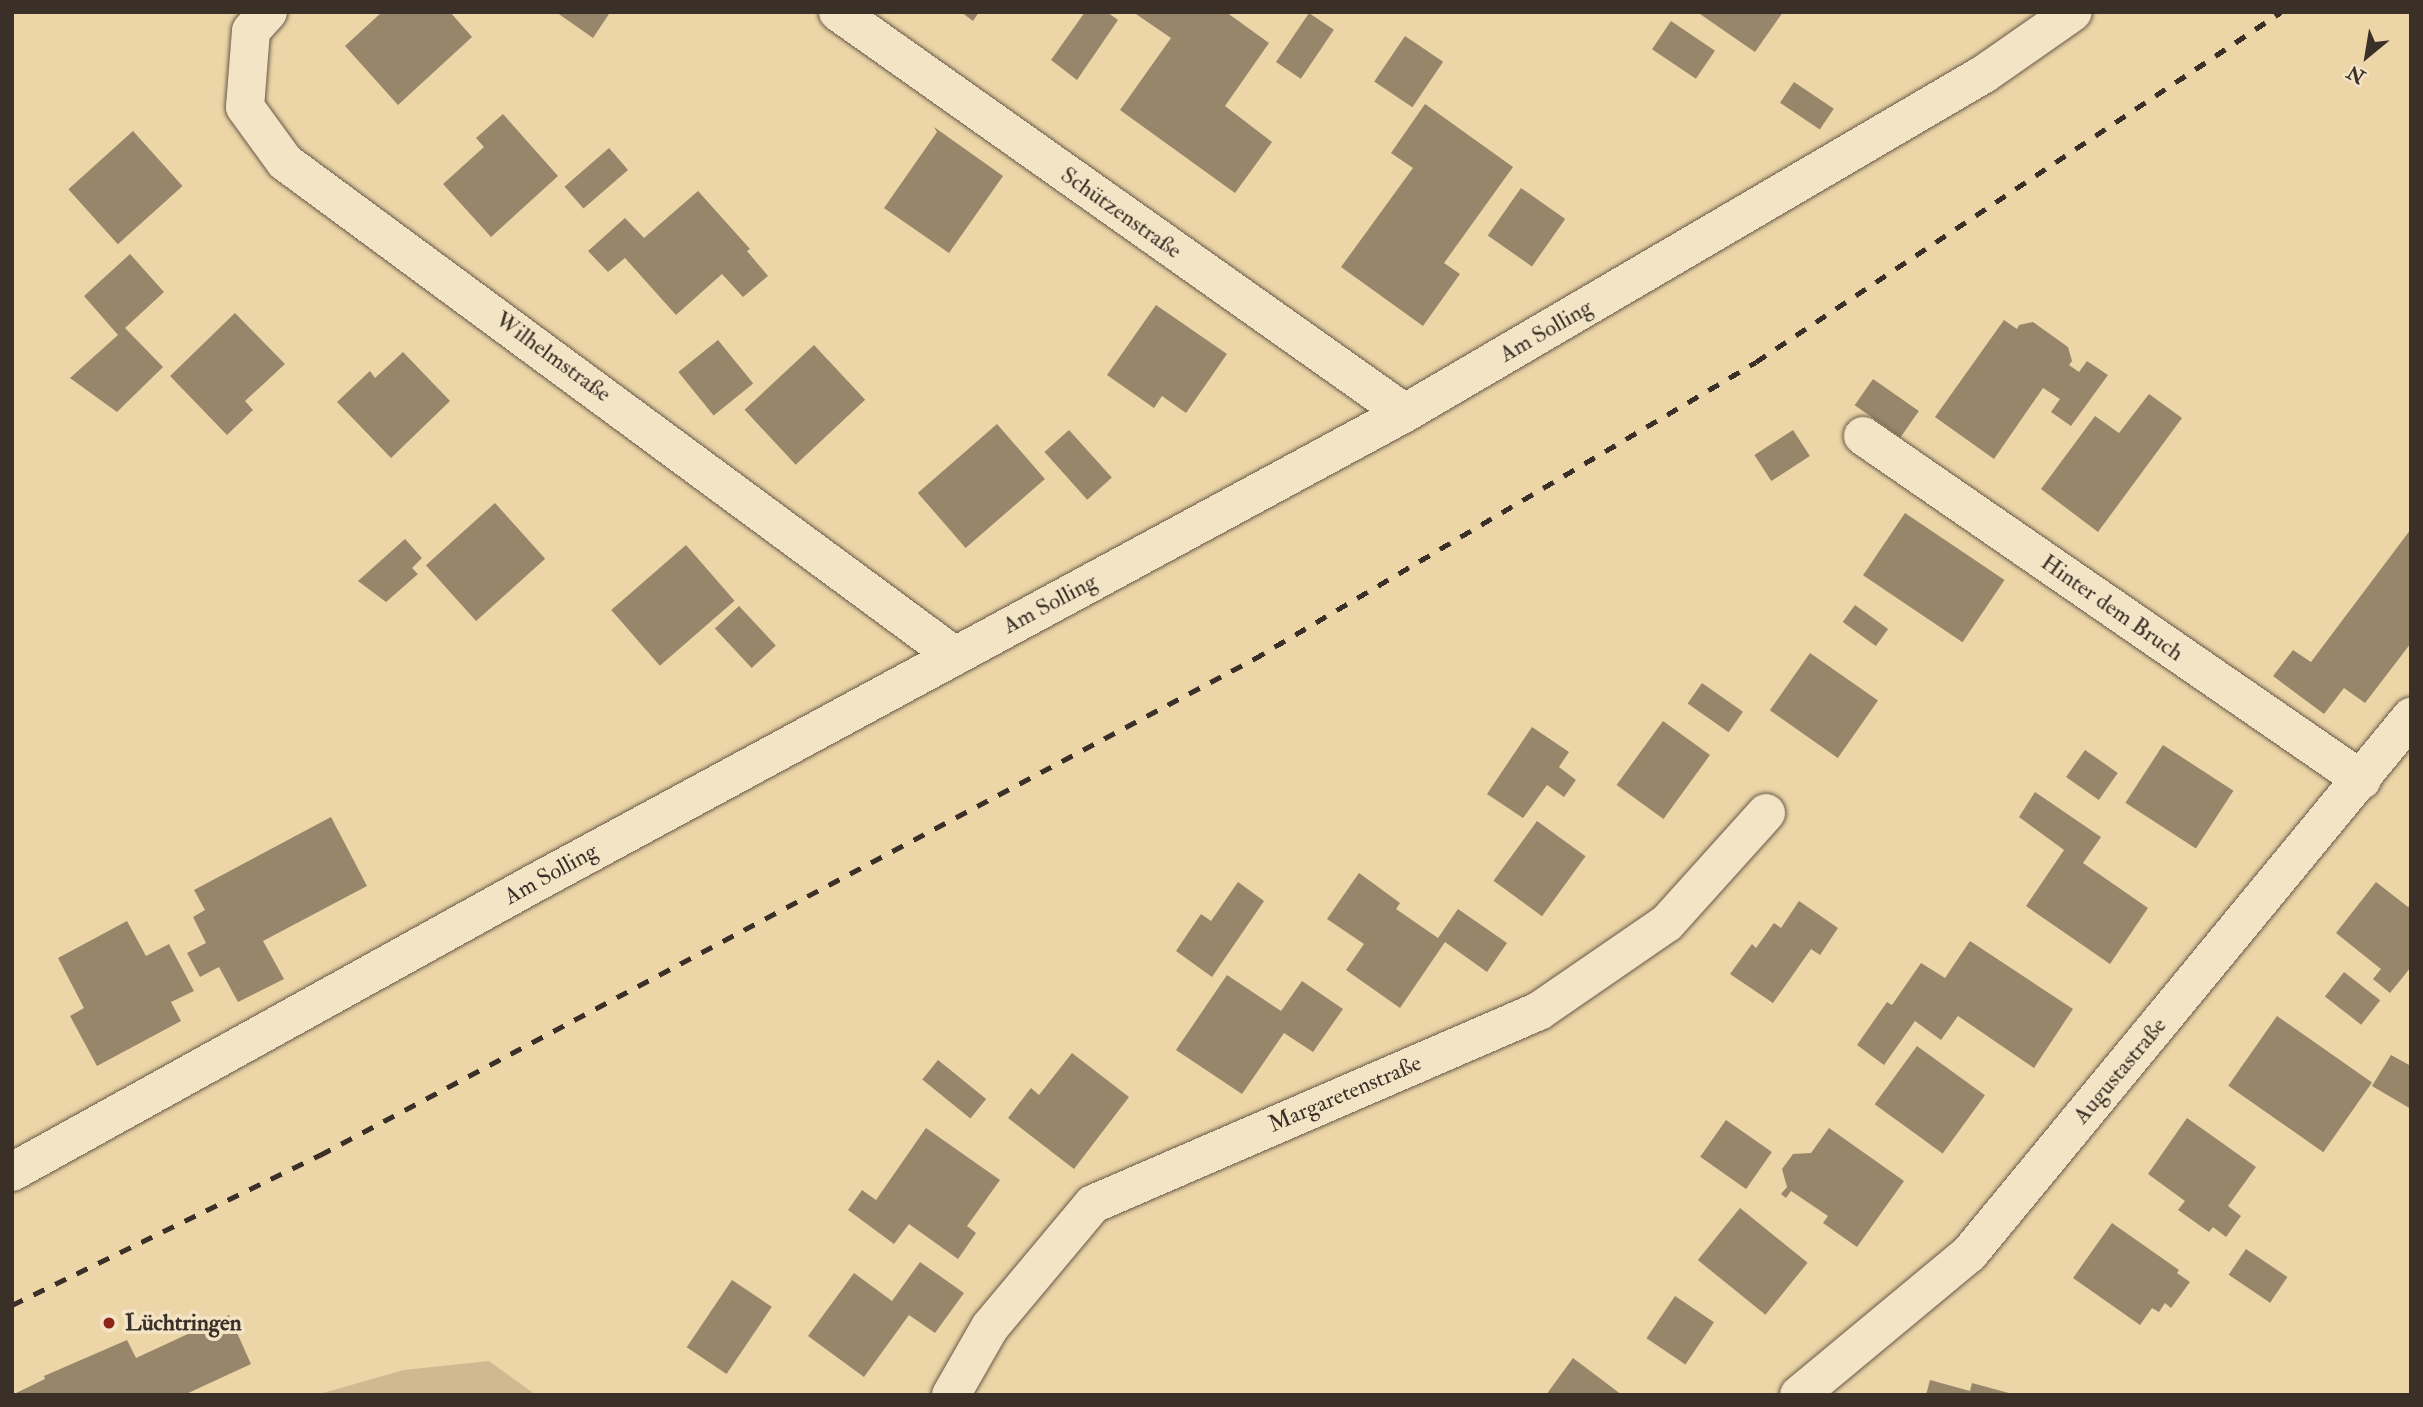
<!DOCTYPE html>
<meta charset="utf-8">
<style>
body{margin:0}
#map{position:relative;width:2423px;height:1407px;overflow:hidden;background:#ecd5a7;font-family:"IM FELL Double Pica",serif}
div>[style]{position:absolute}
.green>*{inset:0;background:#ceb991}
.building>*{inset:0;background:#97866a;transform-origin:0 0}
.roads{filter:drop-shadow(0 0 2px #675948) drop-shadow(0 0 2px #675948)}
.minor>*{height:38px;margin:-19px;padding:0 19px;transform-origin:19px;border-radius:19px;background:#f3e4c6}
.rail>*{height:5px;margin-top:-2.5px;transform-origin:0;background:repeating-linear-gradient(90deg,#3b3028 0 12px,transparent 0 24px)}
.dots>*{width:19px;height:19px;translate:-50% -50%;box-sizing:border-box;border:4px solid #f3e4c6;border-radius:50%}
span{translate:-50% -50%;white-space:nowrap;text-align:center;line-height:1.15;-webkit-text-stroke:7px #f3e4c6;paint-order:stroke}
.street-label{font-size:23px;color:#3b3028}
.poi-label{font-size:23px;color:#3b3028;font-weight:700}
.left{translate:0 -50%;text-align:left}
.frame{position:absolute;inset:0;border:14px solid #3b3028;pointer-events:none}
.north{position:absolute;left:2332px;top:21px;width:70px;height:70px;-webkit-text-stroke:5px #f3e4c6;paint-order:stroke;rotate:210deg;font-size:19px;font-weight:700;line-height:28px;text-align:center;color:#3b3028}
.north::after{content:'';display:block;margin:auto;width:24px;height:32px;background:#3b3028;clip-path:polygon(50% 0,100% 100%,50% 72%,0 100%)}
</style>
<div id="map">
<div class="green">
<i style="clip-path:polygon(489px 1361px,536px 1395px,316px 1395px,404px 1370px)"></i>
</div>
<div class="building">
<i style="clip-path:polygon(382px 12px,450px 12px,472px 37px,398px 105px,345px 46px)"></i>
<i style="clip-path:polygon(556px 12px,607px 12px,609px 14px,593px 38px)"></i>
<i style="clip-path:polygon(961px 12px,979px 12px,973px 21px)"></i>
<i style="clip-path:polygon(1085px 12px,1107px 12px,1118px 20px,1077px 80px,1051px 60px)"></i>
<i style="clip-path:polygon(1133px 12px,1226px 12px,1269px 43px,1225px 106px,1272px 142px,1235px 193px,1120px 110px,1171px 38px)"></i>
<i style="clip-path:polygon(1697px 12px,1783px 12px,1755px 52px)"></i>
<i style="left:1309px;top:13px;width:30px;height:59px;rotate:34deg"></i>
<i style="left:1671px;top:21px;width:53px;height:34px;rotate:34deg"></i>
<i style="left:1405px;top:36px;width:46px;height:55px;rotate:34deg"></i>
<i style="left:1794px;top:82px;width:48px;height:25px;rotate:34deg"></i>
<i style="clip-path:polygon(1425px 104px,1513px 167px,1444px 263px,1460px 274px,1423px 326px,1341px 267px,1413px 168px,1391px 153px)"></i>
<i style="clip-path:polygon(503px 114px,558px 176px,491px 237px,443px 184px,484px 147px,476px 138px)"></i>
<i style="clip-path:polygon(934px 127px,1003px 176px,949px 253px,884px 208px,937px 132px)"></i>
<i style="left:133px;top:131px;width:74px;height:87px;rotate:48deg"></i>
<i style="left:609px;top:148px;width:29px;height:59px;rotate:49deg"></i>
<i style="left:1521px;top:188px;width:54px;height:58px;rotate:35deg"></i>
<i style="clip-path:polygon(698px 191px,750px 249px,747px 251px,768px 276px,743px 297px,722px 274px,676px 315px,625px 258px,608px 272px,588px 251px,625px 218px,644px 238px)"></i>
<i style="clip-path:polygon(130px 254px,164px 292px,125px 328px,163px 367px,117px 412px,70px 378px,118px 335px,84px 296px)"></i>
<i style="clip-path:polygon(1156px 305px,1227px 354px,1186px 413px,1162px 396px,1154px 408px,1107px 375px)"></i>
<i style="clip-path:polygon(235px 313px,285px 364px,245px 401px,253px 410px,227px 435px,170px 376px)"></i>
<i style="clip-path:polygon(2004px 320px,2017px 329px,2019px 325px,2033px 322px,2068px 347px,2072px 361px,2069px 365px,2079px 372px,2087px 361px,2108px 375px,2071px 426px,2051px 412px,2060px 399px,2043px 388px,1994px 459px,1935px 417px)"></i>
<i style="left:718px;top:340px;width:56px;height:51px;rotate:51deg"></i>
<i style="left:814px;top:345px;width:75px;height:95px;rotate:47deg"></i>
<i style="clip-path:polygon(403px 352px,450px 401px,391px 458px,337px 402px,370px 371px,375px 378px)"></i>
<i style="left:1873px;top:379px;width:56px;height:32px;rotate:35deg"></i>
<i style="clip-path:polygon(2149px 394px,2182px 418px,2098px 532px,2041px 489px,2095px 416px,2119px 433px)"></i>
<i style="left:997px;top:424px;width:73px;height:105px;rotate:49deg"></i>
<i style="left:1069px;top:430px;width:64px;height:33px;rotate:48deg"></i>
<i style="left:1793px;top:430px;width:31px;height:46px;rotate:57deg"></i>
<i style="left:495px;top:503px;width:75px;height:93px;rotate:48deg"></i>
<i style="left:1905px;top:513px;width:120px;height:75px;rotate:34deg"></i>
<i style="clip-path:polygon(2411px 529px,2411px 643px,2365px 703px,2344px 688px,2324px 714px,2273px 676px,2293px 650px,2311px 662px)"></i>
<i style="clip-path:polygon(405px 539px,422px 558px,412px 568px,418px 574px,386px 602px,358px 581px)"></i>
<i style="left:686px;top:545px;width:74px;height:99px;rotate:49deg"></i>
<i style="left:1855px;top:605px;width:41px;height:21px;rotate:36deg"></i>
<i style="left:739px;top:606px;width:54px;height:33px;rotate:47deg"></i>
<i style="left:1810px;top:653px;width:83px;height:70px;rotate:35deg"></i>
<i style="left:1702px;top:683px;width:50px;height:25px;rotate:35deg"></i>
<i style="left:1663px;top:721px;width:58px;height:79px;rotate:36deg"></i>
<i style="clip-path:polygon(1532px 727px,1569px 752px,1559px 767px,1576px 780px,1564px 797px,1547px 785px,1523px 818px,1487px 794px)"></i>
<i style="left:2163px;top:745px;width:84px;height:69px;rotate:33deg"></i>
<i style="left:2085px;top:750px;width:40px;height:33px;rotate:35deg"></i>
<i style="clip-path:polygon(2035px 792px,2101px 837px,2083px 863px,2148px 908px,2110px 964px,2026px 906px,2064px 850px,2019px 817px)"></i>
<i style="clip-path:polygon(331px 817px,367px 886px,263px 941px,284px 979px,238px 1002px,219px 967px,200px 977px,187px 953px,206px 943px,193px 917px,205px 910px,194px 890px)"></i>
<i style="left:1537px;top:821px;width:60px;height:74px;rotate:36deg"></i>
<i style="clip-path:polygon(1359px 873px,1400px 903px,1396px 909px,1438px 938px,1458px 909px,1507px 943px,1487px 972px,1445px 942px,1400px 1008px,1346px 970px,1364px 944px,1327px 919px)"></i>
<i style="clip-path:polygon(1238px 882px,1264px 901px,1212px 977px,1176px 951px,1201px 914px,1211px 921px)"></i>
<i style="clip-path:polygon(2376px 882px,2408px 907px,2411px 904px,2411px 967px,2390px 993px,2373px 979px,2381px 969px,2336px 933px)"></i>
<i style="clip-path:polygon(1799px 901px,1838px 928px,1820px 955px,1811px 949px,1773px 1003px,1730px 974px,1752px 944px,1756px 948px,1774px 923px,1781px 928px)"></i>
<i style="clip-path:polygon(127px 921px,146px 956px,169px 944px,194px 991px,171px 1002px,181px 1021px,97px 1066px,70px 1016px,84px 1008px,58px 958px)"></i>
<i style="clip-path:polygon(1970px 941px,2073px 1009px,2034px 1068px,1958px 1016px,1941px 1040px,1915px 1021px,1884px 1065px,1857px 1045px,1887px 1002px,1892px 1005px,1921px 963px,1945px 978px)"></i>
<i style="left:2344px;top:972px;width:46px;height:31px;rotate:38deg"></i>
<i style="clip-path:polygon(1227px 975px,1281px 1011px,1302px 981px,1343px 1009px,1313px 1052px,1284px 1033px,1242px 1094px,1176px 1050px)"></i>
<i style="left:2277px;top:1016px;width:116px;height:85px;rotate:35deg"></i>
<i style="left:1917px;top:1046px;width:84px;height:72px;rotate:36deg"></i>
<i style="clip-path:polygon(1072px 1053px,1129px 1097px,1074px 1169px,1008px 1118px,1031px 1088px,1039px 1095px)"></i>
<i style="clip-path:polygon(2391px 1055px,2411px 1066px,2411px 1109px,2372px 1086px)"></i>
<i style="left:938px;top:1060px;width:62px;height:25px;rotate:39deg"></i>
<i style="clip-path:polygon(2187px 1118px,2256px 1167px,2228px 1206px,2241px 1216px,2226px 1237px,2213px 1227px,2209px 1232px,2178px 1210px,2185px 1201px,2148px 1174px)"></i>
<i style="left:1726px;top:1120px;width:56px;height:45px;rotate:35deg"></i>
<i style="clip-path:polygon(926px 1128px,1000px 1180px,967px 1226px,976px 1233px,958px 1259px,909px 1224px,894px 1244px,848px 1210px,862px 1190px,876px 1200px)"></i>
<i style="clip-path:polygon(1829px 1128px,1904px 1181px,1857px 1247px,1823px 1223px,1828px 1216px,1791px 1191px,1786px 1198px,1781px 1194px,1787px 1187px,1782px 1169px,1793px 1154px,1811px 1153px)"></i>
<i style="left:1740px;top:1208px;width:87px;height:67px;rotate:39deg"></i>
<i style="clip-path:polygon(2112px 1223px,2179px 1270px,2177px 1273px,2190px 1282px,2171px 1308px,2165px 1303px,2159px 1312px,2152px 1308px,2140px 1325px,2073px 1278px)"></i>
<i style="left:2246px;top:1249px;width:50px;height:31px;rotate:34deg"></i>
<i style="clip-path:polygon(920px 1262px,964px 1293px,935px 1333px,909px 1315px,864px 1377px,808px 1336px,854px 1273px,892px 1301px)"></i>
<i style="left:732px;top:1280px;width:48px;height:81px;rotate:34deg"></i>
<i style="left:1675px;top:1296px;width:47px;height:51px;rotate:34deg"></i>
<i style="clip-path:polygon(229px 1315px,251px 1364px,184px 1395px,12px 1395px,45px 1379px,44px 1376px,127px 1340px,136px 1358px)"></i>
<i style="clip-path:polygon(1573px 1358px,1622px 1395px,1546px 1395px)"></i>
<i style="clip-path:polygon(1930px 1380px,1970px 1391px,1972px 1383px,2016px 1395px,1926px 1395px)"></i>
</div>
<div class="roads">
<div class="minor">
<i style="left:268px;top:12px;width:25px;rotate:132deg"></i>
<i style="left:251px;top:31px;width:76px;rotate:94.5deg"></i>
<i style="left:245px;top:107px;width:68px;rotate:54deg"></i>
<i style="left:285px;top:162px;width:832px;rotate:36.4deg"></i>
<i style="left:838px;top:12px;width:694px;rotate:35.27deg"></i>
<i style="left:1863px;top:436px;width:606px;rotate:34.58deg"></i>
<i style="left:12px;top:1172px;width:593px;rotate:-28.94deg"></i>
<i style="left:531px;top:885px;width:993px;rotate:-28.37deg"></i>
<i style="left:1405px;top:413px;width:671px;rotate:-30.35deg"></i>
<i style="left:1984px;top:74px;width:108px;rotate:-34.9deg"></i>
<i style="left:951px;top:1395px;width:78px;rotate:-60.2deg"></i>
<i style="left:990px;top:1327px;width:160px;rotate:-50.1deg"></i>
<i style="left:1093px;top:1204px;width:486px;rotate:-23.4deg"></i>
<i style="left:1539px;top:1011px;width:155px;rotate:-34.5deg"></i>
<i style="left:1667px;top:923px;width:148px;rotate:-48deg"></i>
<i style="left:1799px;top:1395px;width:221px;rotate:-39.7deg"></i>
<i style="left:1969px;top:1254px;width:696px;rotate:-50.54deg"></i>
</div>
</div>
<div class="rail">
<i style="left:12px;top:1305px;width:343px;rotate:-26deg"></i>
<i style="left:320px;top:1155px;width:1058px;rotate:-27.97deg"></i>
<i style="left:1254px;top:659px;width:583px;rotate:-30.61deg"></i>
<i style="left:1756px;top:362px;width:631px;rotate:-33.69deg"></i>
</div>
<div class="dots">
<i style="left:109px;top:1323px;background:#8f2418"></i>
</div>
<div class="street-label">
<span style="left:1121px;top:213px;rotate:35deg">Schützenstraße</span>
<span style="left:1546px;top:331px;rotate:-30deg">Am Solling</span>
<span style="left:553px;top:357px;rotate:36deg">Wilhelmstraße</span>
<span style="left:1050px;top:604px;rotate:-28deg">Am Solling</span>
<span style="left:2112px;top:608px;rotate:35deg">Hinter dem Bruch</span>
<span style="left:551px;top:874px;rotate:-29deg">Am Solling</span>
<span style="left:2120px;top:1071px;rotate:-50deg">Augustastraße</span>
<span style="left:1345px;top:1094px;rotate:-23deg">Margaretenstraße</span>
</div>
<div class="poi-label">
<span class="left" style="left:125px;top:1323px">Lüchtringen</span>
</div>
<div class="frame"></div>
<div class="north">N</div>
</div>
